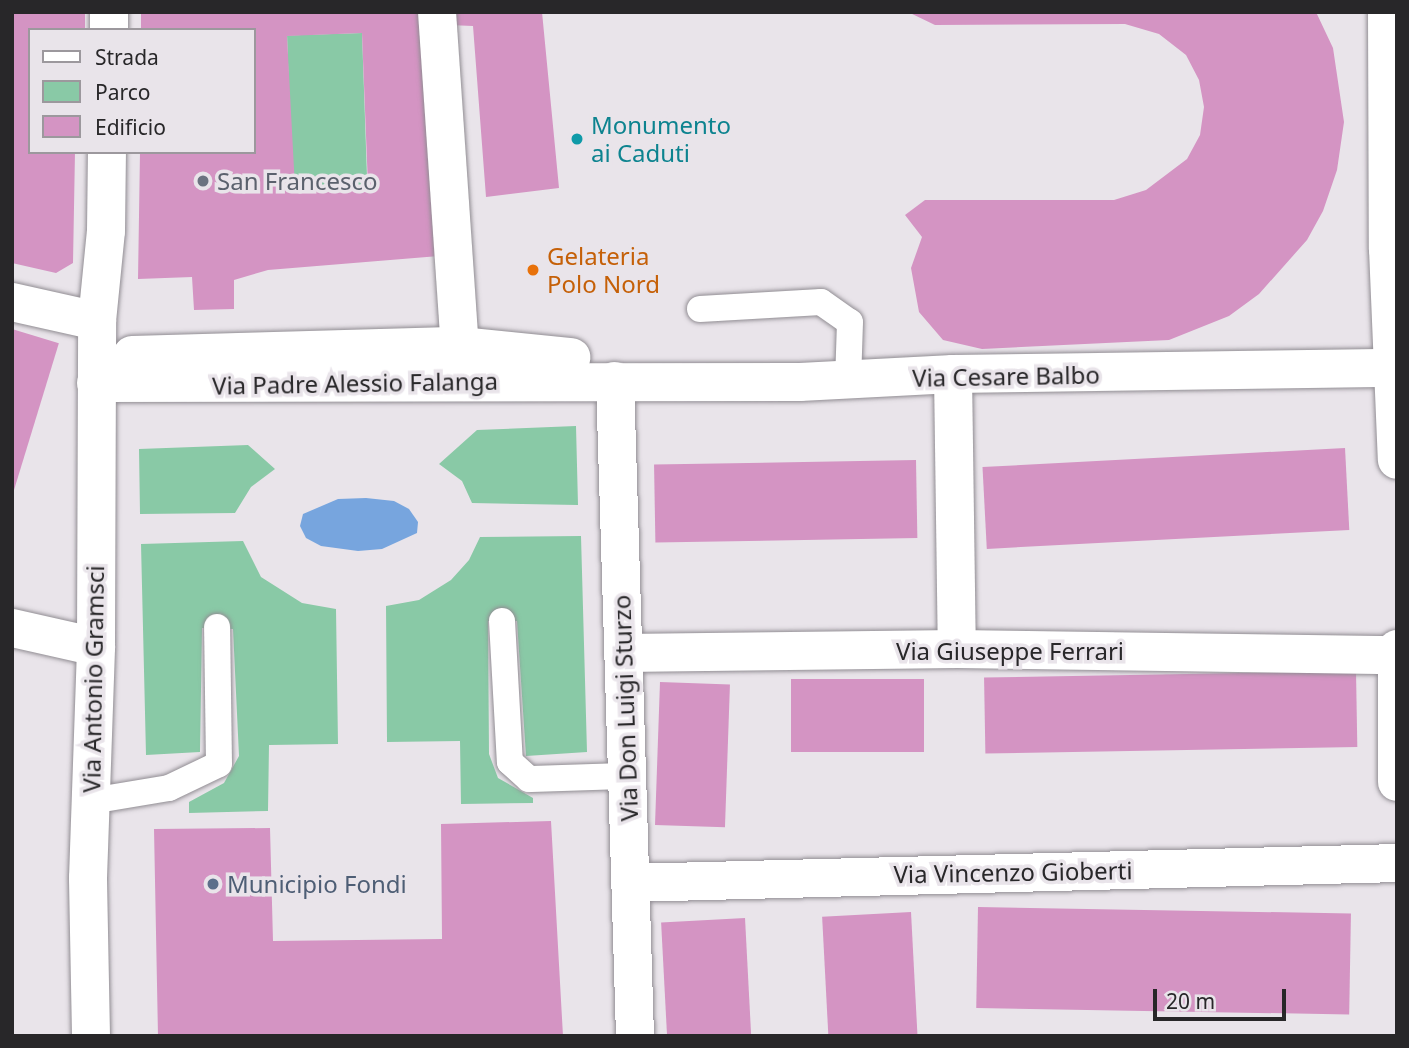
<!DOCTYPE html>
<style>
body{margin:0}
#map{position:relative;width:1409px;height:1048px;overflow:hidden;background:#e9e4ea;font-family:"Noto Sans",sans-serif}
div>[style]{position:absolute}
.green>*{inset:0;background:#89c9a6;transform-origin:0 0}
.water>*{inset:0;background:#77a5de}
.building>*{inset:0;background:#d494c3;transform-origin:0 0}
.roads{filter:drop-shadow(0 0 2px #918d93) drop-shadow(0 0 2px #918d93)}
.service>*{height:26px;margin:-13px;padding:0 13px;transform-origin:13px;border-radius:13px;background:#fff}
.pedestrian>*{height:38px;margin:-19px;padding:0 19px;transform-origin:19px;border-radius:19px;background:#fff}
.minor>*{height:38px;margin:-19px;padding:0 19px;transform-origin:19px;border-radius:19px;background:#fff}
.tertiary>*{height:38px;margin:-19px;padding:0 19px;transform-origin:19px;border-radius:19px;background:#fff}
.dots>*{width:19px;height:19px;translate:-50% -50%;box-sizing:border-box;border:4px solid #e9e4ea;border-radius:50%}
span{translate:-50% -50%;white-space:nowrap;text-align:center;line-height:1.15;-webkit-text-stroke:7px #e9e4ea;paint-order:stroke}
.culture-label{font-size:24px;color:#0d838f}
.left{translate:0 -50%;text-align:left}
.worship-label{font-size:24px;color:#5b616d}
.food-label{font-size:24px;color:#c56008}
.street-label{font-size:24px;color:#282729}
.service-label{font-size:24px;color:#4e5e75}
.frame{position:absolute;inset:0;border:14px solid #282729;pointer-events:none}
.legend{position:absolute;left:28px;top:28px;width:228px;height:126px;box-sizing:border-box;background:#e9e4ea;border:2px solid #9c989d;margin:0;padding:9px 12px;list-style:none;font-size:21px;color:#282729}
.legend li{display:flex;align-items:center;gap:14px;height:35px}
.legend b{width:35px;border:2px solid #9c989d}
.scale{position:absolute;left:1153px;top:989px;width:133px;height:32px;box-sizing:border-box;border:4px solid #282729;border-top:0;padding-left:9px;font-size:21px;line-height:24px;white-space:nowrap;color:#282729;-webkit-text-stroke:5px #e9e4ea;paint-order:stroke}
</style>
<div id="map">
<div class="green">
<i style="left:362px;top:33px;width:154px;height:75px;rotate:88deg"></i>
<i style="clip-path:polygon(576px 426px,578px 505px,472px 503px,462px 481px,439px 464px,477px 430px)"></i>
<i style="clip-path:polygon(248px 445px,275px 469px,251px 487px,235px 513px,140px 514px,139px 449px)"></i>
<i style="clip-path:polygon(581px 536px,587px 752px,526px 756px,517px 621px,488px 621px,489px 754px,498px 778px,533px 798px,533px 803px,461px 804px,460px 741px,387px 742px,386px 606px,419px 600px,451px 580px,469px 560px,480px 537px)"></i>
<i style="clip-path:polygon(243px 541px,261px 577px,302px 603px,336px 609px,338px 744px,269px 745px,268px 811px,189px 813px,189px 802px,224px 783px,239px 756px,233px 629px,202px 628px,200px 752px,146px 755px,141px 544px)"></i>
</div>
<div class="water">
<i style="clip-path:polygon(366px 498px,394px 501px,409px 509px,418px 522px,417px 533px,382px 549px,358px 551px,321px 546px,306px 538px,300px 526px,303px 514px,338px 499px)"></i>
</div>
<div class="building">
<i style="clip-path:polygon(12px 12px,85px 12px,85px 30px,30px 30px,30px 152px,75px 152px,73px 263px,56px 273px,12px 263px)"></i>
<i style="clip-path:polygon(evenodd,141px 12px,428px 12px,439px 256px,268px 270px,234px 280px,234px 309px,194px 310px,192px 277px,138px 279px,140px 152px,254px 152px,254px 30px,141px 30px,141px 12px,362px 33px,368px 187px,295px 188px,287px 36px,362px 33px)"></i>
<i style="clip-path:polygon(448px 12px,542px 12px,559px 188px,486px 197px,473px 26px,449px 25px)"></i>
<i style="clip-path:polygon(908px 12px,1316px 12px,1333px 48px,1344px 122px,1337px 170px,1323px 211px,1307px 240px,1259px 294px,1229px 316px,1169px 340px,982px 349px,943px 340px,919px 312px,911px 268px,922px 237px,905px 215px,925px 200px,1114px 200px,1146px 190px,1187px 159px,1200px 135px,1204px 107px,1199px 80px,1186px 55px,1159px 34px,1125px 24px,935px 25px)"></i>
<i style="left:12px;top:329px;width:49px;height:274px;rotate:17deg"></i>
<i style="left:1345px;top:448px;width:82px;height:363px;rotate:87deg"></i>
<i style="left:916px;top:460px;width:78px;height:262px;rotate:89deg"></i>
<i style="left:1356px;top:671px;width:76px;height:372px;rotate:89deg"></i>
<i style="left:924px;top:679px;width:73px;height:133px;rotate:90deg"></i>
<i style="left:660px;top:682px;width:70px;height:143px;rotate:2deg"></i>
<i style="clip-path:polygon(551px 821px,563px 1036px,158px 1036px,154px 829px,270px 828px,273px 941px,442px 939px,441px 824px)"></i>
<i style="left:978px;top:907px;width:373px;height:101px;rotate:1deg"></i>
<i style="left:911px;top:912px;width:124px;height:89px;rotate:87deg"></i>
<i style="left:745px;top:918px;width:118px;height:84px;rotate:87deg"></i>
</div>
<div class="roads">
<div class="service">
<i style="left:700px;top:309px;width:121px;rotate:-3.3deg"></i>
<i style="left:821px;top:302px;width:35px;rotate:35deg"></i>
<i style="left:850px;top:322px;width:59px;rotate:91.9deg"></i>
<i style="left:502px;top:621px;width:141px;rotate:86.8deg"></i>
<i style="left:510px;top:762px;width:25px;rotate:42deg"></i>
<i style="left:529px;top:779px;width:97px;rotate:-1.8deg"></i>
<i style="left:91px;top:801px;width:79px;rotate:-9.5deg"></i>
<i style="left:169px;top:788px;width:55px;rotate:-25.6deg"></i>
<i style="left:219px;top:764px;width:137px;rotate:-90.8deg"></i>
</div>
<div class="pedestrian">
<i style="left:437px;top:12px;width:335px;rotate:86.1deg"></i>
<i style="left:132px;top:355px;width:328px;rotate:-1.6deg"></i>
<i style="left:460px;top:346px;width:112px;rotate:5.7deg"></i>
</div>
<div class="minor">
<i style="left:109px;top:30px;width:18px;rotate:-90deg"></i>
<i style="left:12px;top:302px;width:87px;rotate:12.6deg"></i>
<i style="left:953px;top:374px;width:275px;rotate:89.2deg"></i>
<i style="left:615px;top:381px;width:655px;rotate:88.25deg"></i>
<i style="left:96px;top:383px;width:704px;rotate:-0.08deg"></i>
<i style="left:800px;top:382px;width:153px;rotate:-3deg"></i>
<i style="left:953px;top:374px;width:444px;rotate:-0.8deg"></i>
<i style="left:12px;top:628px;width:86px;rotate:12.7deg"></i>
<i style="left:623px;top:653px;width:334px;rotate:-0.7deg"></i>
<i style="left:957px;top:649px;width:440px;rotate:0.8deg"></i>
<i style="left:630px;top:883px;width:767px;rotate:-1.49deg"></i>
<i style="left:91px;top:1036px;width:158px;rotate:-91.1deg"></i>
<i style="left:88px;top:878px;width:231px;rotate:-88deg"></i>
<i style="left:96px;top:647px;width:326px;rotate:-89.8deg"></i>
<i style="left:97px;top:321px;width:90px;rotate:-84.3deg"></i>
<i style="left:106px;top:231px;width:79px;rotate:-89.3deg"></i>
</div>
<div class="tertiary">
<i style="left:1387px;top:12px;width:237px;rotate:89.8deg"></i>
<i style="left:1388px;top:249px;width:211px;rotate:87.6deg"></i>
<i style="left:1397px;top:649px;width:133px;rotate:90deg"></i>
</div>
</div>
<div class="dots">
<i style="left:577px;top:139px;background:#0f9aa8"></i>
<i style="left:203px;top:181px;background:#6b7280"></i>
<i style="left:533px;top:270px;background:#e8710a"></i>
<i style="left:213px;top:884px;background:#5c6f8a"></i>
</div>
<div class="culture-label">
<span class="left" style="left:591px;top:139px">Monumento<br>ai Caduti</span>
</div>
<div class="worship-label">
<span class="left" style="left:217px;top:181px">San Francesco</span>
</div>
<div class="food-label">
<span class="left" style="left:547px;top:270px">Gelateria<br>Polo Nord</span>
</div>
<div class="street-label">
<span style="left:1006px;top:376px;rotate:-1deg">Via Cesare Balbo</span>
<span style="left:355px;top:383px;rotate:-1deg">Via Padre Alessio Falanga</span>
<span style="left:1010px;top:651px">Via Giuseppe Ferrari</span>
<span style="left:93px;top:679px;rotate:-89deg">Via Antonio Gramsci</span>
<span style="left:625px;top:708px;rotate:-92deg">Via Don Luigi Sturzo</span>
<span style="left:1013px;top:872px;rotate:-1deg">Via Vincenzo Gioberti</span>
</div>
<div class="service-label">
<span class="left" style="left:227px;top:884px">Municipio Fondi</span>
</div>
<div class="frame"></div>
<ul class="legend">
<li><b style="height:9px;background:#fff"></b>Strada</li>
<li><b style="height:19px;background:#89c9a6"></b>Parco</li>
<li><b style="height:19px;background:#d494c3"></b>Edificio</li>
</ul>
<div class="scale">20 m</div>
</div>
